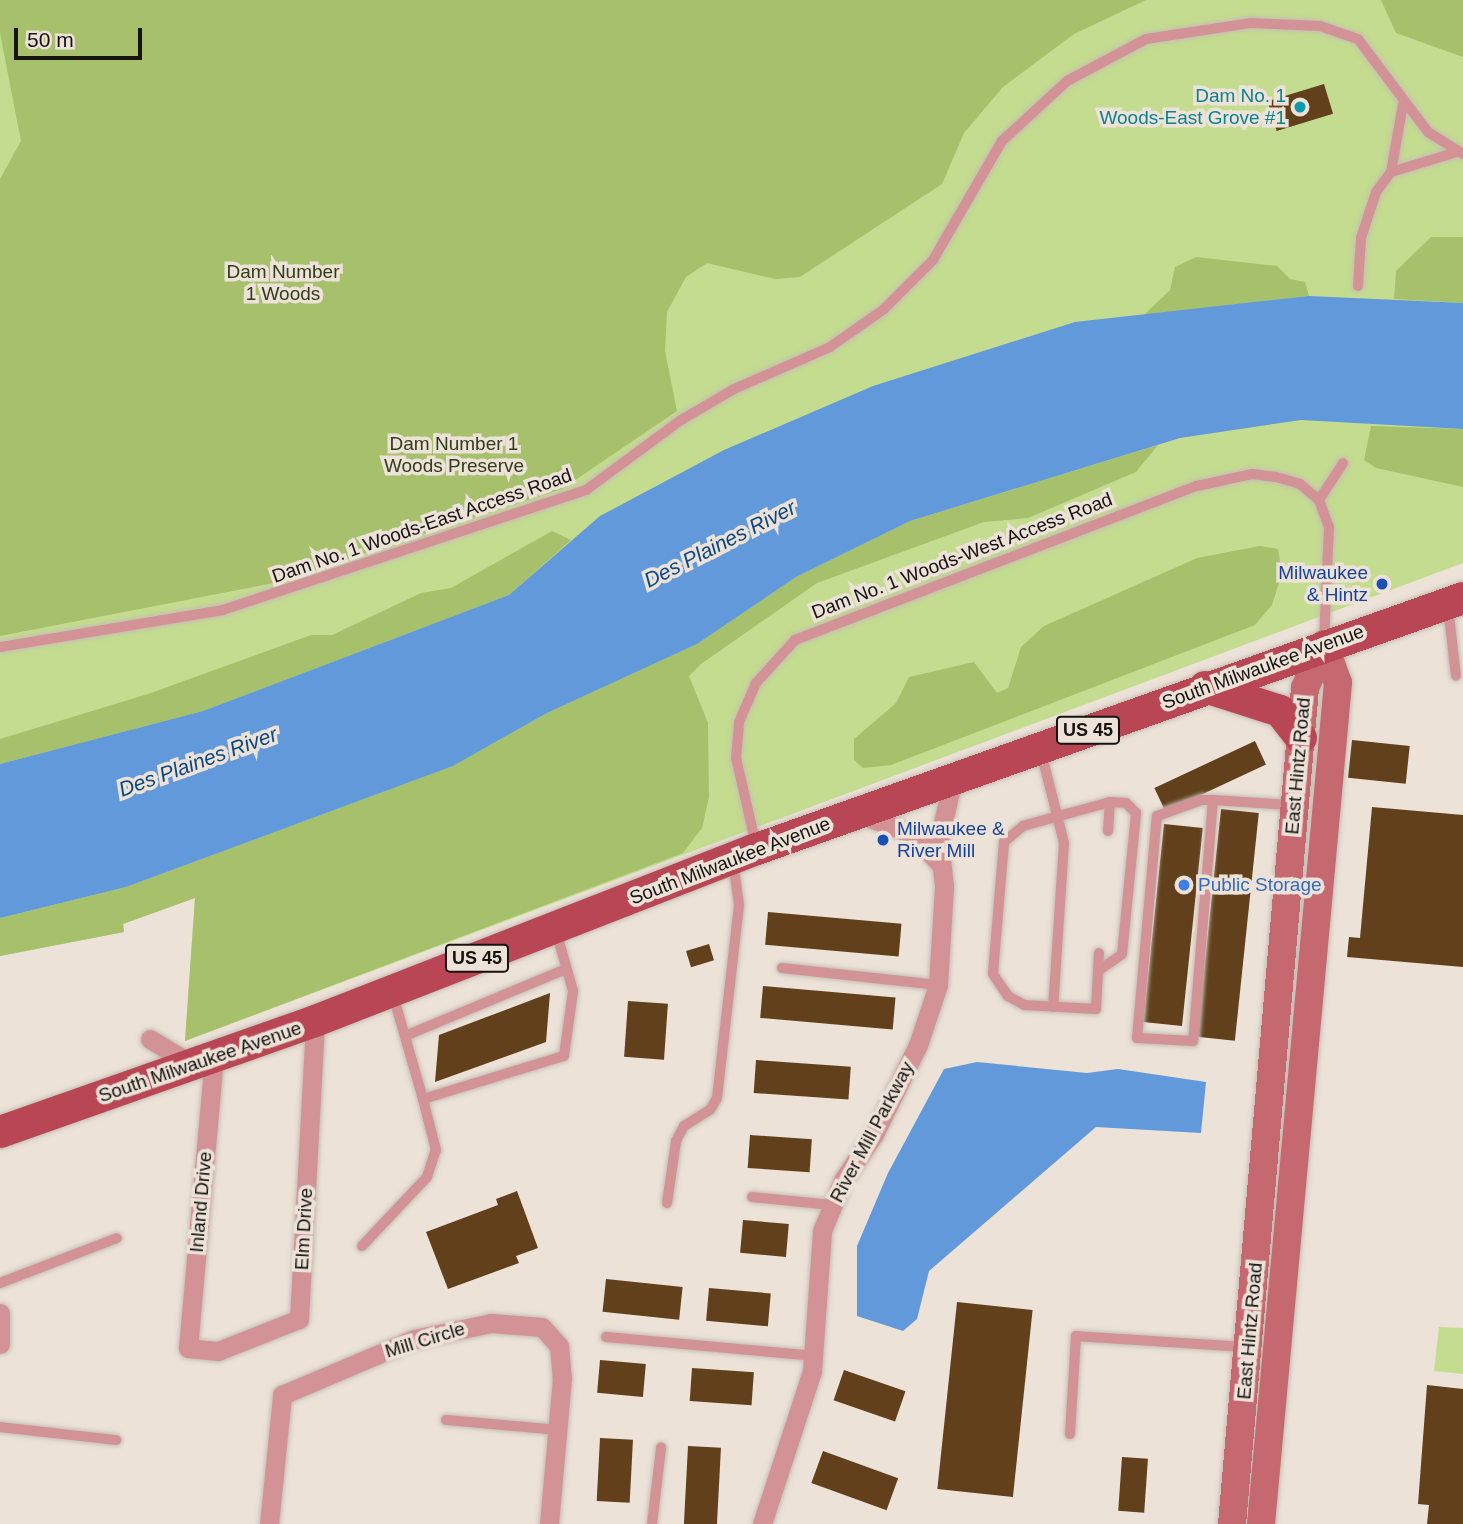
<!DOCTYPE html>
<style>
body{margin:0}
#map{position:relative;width:1463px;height:1524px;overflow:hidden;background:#ece2d8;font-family:Arial,sans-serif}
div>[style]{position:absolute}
.green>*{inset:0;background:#c4dc8f}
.forest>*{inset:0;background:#a6c06b}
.water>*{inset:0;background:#6199db}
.building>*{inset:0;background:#61401b;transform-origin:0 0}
.roads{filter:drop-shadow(0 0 2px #c5bdb4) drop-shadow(0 0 2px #c5bdb4)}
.lane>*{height:10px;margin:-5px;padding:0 5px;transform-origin:5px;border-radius:5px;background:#d39295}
.street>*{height:19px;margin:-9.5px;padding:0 9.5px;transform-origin:9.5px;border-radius:9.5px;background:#d39295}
.secondary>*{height:28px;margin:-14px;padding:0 14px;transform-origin:14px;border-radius:14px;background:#c5686f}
.primary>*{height:32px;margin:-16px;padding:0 16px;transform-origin:16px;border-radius:16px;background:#b94654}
.dots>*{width:19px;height:19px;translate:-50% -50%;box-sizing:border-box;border:4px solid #ece2d8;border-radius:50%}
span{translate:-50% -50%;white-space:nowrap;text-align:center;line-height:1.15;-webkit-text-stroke:7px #ece2d8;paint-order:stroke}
.shield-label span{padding:2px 5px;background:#ece2d8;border:2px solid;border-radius:5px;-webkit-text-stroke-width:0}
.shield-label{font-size:18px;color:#161310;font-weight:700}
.culture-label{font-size:19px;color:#0d838f}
.right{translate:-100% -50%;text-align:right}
.park-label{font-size:19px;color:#333d19}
.street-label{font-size:19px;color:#161310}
.transit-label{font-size:19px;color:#164399}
.left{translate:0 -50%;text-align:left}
.shop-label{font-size:19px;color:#366cbe}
.water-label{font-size:21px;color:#0b4883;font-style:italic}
.scale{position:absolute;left:14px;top:28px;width:128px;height:32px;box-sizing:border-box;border:4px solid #161310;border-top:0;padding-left:9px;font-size:21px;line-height:24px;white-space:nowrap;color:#161310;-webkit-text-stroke:5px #ece2d8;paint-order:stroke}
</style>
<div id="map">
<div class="green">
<i style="clip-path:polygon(0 0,1463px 0,1463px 563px,185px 1041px,195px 898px,123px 924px,124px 932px,0 956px)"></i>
<i style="clip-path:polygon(1439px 1327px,1463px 1328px,1463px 1374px,1434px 1371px)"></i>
</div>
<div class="forest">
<i style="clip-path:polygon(0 0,1146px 0,1074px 34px,1003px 87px,964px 133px,942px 184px,800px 277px,775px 279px,707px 263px,686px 277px,667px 312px,665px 351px,677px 411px,562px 489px,274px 583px,0 636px,0 179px,21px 141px,0 33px)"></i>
<i style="clip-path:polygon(1381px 0,1463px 0,1463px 57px,1396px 33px)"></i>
<i style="clip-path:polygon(1431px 237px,1463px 237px,1463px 303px,1394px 299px,1396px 271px)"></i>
<i style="clip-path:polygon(1196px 257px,1277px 266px,1290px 279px,1305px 282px,1309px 296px,1144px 315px,1170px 290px,1175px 267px)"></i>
<i style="clip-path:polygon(1371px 426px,1463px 429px,1463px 487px,1376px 468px,1364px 460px)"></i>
<i style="clip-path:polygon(1158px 445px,1136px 472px,1028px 518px,984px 522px,817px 583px,701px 664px,689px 676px,708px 723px,709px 797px,702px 828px,683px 853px,185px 1041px,195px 898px,123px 924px,124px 932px,0 956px,0 918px,126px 887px,453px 766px,547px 713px,697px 644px,796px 577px,910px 521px)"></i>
<i style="clip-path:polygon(552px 531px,571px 540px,509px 595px,203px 711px,0 764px,0 739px,148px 694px,311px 635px,332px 635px,421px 593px,451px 588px)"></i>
<i style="clip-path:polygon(1260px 546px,1278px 549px,1282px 573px,1272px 605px,1255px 625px,891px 765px,863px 768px,854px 760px,854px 739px,896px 703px,909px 677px,974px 662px,997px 693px,1008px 688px,1021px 647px,1044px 626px,1197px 558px)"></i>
</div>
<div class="water">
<i style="clip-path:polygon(1309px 296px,1463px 303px,1463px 429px,1301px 420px,1180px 438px,910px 521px,796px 577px,697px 644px,547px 713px,453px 766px,126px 887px,0 918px,0 764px,203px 711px,509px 595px,600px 516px,724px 450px,873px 386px,1075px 322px)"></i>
<i style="clip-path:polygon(977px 1062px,1087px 1073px,1118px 1069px,1206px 1082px,1201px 1133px,1096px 1127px,929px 1271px,917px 1319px,903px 1331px,857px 1316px,857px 1246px,888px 1173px,944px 1069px)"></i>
</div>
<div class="building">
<i style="left:1324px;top:84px;width:31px;height:59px;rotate:73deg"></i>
<i style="left:1352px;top:740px;width:58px;height:38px;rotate:6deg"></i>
<i style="left:1255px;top:741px;width:26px;height:111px;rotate:65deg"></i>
<i style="clip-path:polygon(1372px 807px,1463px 815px,1463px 967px,1347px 957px,1349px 937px,1360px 938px)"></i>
<i style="left:1221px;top:809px;width:38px;height:229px;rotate:6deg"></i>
<i style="left:1164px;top:824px;width:39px;height:199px;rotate:6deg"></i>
<i style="left:768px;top:912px;width:134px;height:33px;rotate:5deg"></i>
<i style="left:709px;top:944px;width:17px;height:24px;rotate:73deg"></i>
<i style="left:763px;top:986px;width:133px;height:32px;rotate:5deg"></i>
<i style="clip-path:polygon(550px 993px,546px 1042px,435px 1082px,439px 1035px)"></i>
<i style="left:628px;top:1001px;width:40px;height:56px;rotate:4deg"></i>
<i style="left:756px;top:1060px;width:95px;height:33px;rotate:4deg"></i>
<i style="left:750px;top:1135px;width:62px;height:33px;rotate:4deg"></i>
<i style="clip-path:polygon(517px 1191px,538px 1248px,516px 1256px,519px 1263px,448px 1289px,426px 1232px,498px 1205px,496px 1199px)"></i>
<i style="left:743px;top:1220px;width:46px;height:33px;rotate:5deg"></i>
<i style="left:606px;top:1279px;width:77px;height:33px;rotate:6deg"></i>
<i style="left:709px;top:1288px;width:62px;height:33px;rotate:5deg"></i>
<i style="left:957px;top:1302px;width:76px;height:188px;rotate:6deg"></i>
<i style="left:600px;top:1360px;width:46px;height:33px;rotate:5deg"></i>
<i style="left:692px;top:1368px;width:62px;height:33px;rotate:4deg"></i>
<i style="left:844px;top:1370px;width:65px;height:32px;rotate:19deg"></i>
<i style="clip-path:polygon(1427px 1385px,1463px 1389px,1463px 1524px,1427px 1524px,1429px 1505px,1418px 1504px)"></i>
<i style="left:600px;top:1438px;width:33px;height:63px;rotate:3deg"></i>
<i style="left:688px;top:1446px;width:33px;height:78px;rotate:3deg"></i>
<i style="left:823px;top:1451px;width:80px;height:34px;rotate:20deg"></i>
<i style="left:1122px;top:1457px;width:26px;height:54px;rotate:4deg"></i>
</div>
<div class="roads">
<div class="lane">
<i style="left:1391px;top:172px;width:69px;rotate:-16.9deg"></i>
<i style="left:1358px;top:286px;width:48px;rotate:-86.4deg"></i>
<i style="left:1361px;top:238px;width:48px;rotate:-71.9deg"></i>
<i style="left:1376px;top:192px;width:25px;rotate:-53deg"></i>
<i style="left:1391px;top:172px;width:69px;rotate:-80deg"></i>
<i style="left:1319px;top:500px;width:44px;rotate:-57deg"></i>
<i style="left:1448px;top:607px;width:69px;rotate:83.4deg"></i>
<i style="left:0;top:647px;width:226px;rotate:-9.4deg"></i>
<i style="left:223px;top:610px;width:382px;rotate:-18.3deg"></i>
<i style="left:586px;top:490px;width:118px;rotate:-36.4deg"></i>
<i style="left:681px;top:420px;width:61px;rotate:-30.3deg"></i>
<i style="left:734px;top:389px;width:105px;rotate:-23.6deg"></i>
<i style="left:830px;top:347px;width:66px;rotate:-35.1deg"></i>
<i style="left:884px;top:309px;width:69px;rotate:-45deg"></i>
<i style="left:933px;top:260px;width:138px;rotate:-59.9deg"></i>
<i style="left:1002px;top:141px;width:88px;rotate:-42.7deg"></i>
<i style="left:1067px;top:81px;width:89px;rotate:-28deg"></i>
<i style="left:1146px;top:39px;width:105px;rotate:-8.7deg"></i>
<i style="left:1250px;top:23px;width:70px;rotate:2.5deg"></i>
<i style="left:1320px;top:26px;width:40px;rotate:18.9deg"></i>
<i style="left:1358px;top:39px;width:116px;rotate:53deg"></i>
<i style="left:1428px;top:132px;width:41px;rotate:32.2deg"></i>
<i style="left:1041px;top:752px;width:94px;rotate:75.8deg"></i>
<i style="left:1064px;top:843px;width:164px;rotate:93.8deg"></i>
<i style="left:1213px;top:800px;width:242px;rotate:94.7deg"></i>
<i style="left:1193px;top:1041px;width:56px;rotate:-176.9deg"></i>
<i style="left:1137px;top:1038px;width:223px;rotate:-84.9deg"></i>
<i style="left:1157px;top:816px;width:48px;rotate:-19.6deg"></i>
<i style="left:1202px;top:800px;width:11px"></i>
<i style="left:1213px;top:800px;width:78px;rotate:3.7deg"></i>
<i style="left:1108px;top:831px;width:29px;rotate:-86deg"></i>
<i style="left:756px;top:845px;width:89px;rotate:-102.9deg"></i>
<i style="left:736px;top:758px;width:36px;rotate:-85deg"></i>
<i style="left:739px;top:722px;width:43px;rotate:-66.4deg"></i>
<i style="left:756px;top:683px;width:58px;rotate:-47.8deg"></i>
<i style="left:795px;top:640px;width:430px;rotate:-21deg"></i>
<i style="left:1197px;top:486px;width:56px;rotate:-12.3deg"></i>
<i style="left:1252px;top:474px;width:24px;rotate:7deg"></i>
<i style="left:1276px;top:477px;width:25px;rotate:16deg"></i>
<i style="left:1300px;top:484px;width:25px;rotate:40deg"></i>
<i style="left:1319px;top:500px;width:29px;rotate:70deg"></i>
<i style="left:1329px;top:527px;width:115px;rotate:92.5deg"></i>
<i style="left:782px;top:968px;width:157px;rotate:6.2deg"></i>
<i style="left:1098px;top:971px;width:29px;rotate:-35deg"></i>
<i style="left:1122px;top:954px;width:142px;rotate:-84.3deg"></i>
<i style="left:1136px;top:813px;width:14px;rotate:-135deg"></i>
<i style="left:1126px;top:803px;width:16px;rotate:-176deg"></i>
<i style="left:1110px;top:802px;width:90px;rotate:164.6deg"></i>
<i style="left:1023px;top:826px;width:25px;rotate:140deg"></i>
<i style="left:1004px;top:842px;width:132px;rotate:94.8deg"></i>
<i style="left:993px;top:974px;width:27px;rotate:56deg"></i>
<i style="left:1008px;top:996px;width:18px;rotate:29deg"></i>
<i style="left:1024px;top:1005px;width:72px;rotate:3.2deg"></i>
<i style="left:1096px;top:1009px;width:38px;rotate:-87deg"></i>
<i style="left:1098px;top:971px;width:18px;rotate:-87deg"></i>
<i style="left:393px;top:995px;width:108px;rotate:73.9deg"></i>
<i style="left:423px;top:1099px;width:147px;rotate:-17deg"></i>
<i style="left:564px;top:1056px;width:66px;rotate:-82.1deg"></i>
<i style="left:573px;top:991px;width:62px;rotate:-105.8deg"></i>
<i style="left:405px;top:1036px;width:174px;rotate:-22.6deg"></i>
<i style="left:752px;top:1197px;width:80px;rotate:5.7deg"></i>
<i style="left:667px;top:1203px;width:63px;rotate:-81.7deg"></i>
<i style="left:676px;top:1141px;width:17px;rotate:-62deg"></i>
<i style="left:684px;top:1126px;width:31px;rotate:-32deg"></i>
<i style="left:710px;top:1110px;width:14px;rotate:-60deg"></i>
<i style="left:717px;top:1098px;width:194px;rotate:-83.5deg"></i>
<i style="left:739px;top:905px;width:43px;rotate:-97.9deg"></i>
<i style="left:362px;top:1246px;width:95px;rotate:-46.7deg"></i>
<i style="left:427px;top:1177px;width:28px;rotate:-72deg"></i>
<i style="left:436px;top:1150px;width:53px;rotate:-104.3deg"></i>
<i style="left:0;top:1283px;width:125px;rotate:-21deg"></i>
<i style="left:606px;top:1337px;width:208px;rotate:5.2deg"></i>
<i style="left:446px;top:1420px;width:111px;rotate:5.1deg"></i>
<i style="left:0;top:1427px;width:117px;rotate:6.4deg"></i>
<i style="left:1070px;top:1434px;width:98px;rotate:-86.5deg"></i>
<i style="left:1076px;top:1336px;width:168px;rotate:3.7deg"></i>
<i style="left:652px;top:1524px;width:77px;rotate:-83.2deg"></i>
</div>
<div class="street">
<i style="left:857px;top:813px;width:60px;rotate:20.6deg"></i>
<i style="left:913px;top:834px;width:40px;rotate:48deg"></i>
<i style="left:150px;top:1039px;width:50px;rotate:31.2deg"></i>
<i style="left:214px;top:1057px;width:292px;rotate:95.1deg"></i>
<i style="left:188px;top:1348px;width:30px;rotate:6deg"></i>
<i style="left:218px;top:1351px;width:87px;rotate:-21.6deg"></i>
<i style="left:299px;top:1319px;width:298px;rotate:-86.9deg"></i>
<i style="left:0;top:1313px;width:31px;rotate:90deg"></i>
<i style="left:269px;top:1524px;width:130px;rotate:-84.2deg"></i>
<i style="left:282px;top:1395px;width:143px;rotate:-23deg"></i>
<i style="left:414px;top:1339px;width:79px;rotate:-11.7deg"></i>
<i style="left:491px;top:1323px;width:51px;rotate:4.5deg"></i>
<i style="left:542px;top:1327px;width:25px;rotate:48deg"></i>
<i style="left:559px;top:1346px;width:32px;rotate:85deg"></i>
<i style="left:562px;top:1378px;width:147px;rotate:95.1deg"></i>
<i style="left:762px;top:1524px;width:161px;rotate:-71.9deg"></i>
<i style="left:812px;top:1371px;width:140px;rotate:-85.9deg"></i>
<i style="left:822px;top:1231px;width:55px;rotate:-67.6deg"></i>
<i style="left:843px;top:1180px;width:55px;rotate:-56deg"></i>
<i style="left:874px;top:1134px;width:99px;rotate:-63.7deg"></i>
<i style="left:918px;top:1045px;width:63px;rotate:-71.6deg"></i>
<i style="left:938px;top:985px;width:99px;rotate:-86.5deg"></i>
<i style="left:944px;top:886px;width:45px;rotate:-96.3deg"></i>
<i style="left:939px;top:841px;width:65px;rotate:-77.5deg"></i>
</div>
<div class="secondary">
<i style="left:1232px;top:1524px;width:839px;rotate:-85.01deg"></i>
<i style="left:1305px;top:688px;width:48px;rotate:-66.6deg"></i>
<i style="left:1261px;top:1524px;width:845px;rotate:-84.77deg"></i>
<i style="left:1338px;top:683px;width:41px;rotate:-109.7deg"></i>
</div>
<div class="primary">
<i style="left:1205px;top:687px;width:79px;rotate:17.7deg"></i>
<i style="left:1280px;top:711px;width:34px;rotate:52deg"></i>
<i style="left:0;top:1132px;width:334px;rotate:-19.4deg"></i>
<i style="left:315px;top:1021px;width:474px;rotate:-21.3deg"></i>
<i style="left:757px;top:849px;width:749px;rotate:-19.57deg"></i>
</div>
</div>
<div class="dots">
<i style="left:1300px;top:107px;background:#0f9aa8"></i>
<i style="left:1382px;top:584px;background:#1a4fb4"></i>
<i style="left:883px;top:840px;background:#1a4fb4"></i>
<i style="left:1184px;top:885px;background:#3f7fe0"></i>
</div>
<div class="shield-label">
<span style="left:1088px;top:730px">US 45</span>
<span style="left:477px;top:958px">US 45</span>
</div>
<div class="culture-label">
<span class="right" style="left:1286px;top:107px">Dam No. 1<br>Woods-East Grove #1</span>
</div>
<div class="park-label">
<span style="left:283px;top:283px">Dam Number<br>1 Woods</span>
<span style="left:454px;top:455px">Dam Number 1<br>Woods Preserve</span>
</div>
<div class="street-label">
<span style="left:422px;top:526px;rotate:-19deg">Dam No. 1 Woods-East Access Road</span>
<span style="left:962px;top:556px;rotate:-21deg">Dam No. 1 Woods-West Access Road</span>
<span style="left:1263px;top:667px;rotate:-20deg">South Milwaukee Avenue</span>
<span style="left:1298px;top:766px;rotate:-85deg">East Hintz Road</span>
<span style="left:730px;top:861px;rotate:-21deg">South Milwaukee Avenue</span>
<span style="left:200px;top:1062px;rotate:-19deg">South Milwaukee Avenue</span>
<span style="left:872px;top:1132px;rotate:-62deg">River Mill Parkway</span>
<span style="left:201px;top:1202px;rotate:-85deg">Inland Drive</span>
<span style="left:304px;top:1229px;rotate:-87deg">Elm Drive</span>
<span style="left:1250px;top:1331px;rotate:-85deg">East Hintz Road</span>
<span style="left:425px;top:1340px;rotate:-17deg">Mill Circle</span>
</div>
<div class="transit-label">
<span class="right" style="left:1368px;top:584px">Milwaukee<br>&amp; Hintz</span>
<span class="left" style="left:897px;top:840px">Milwaukee &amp;<br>River Mill</span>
</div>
<div class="shop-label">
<span class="left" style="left:1198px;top:885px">Public Storage</span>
</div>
<div class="water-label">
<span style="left:720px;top:544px;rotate:-27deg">Des Plaines River</span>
<span style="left:198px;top:762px;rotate:-20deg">Des Plaines River</span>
</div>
<div class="scale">50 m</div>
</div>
